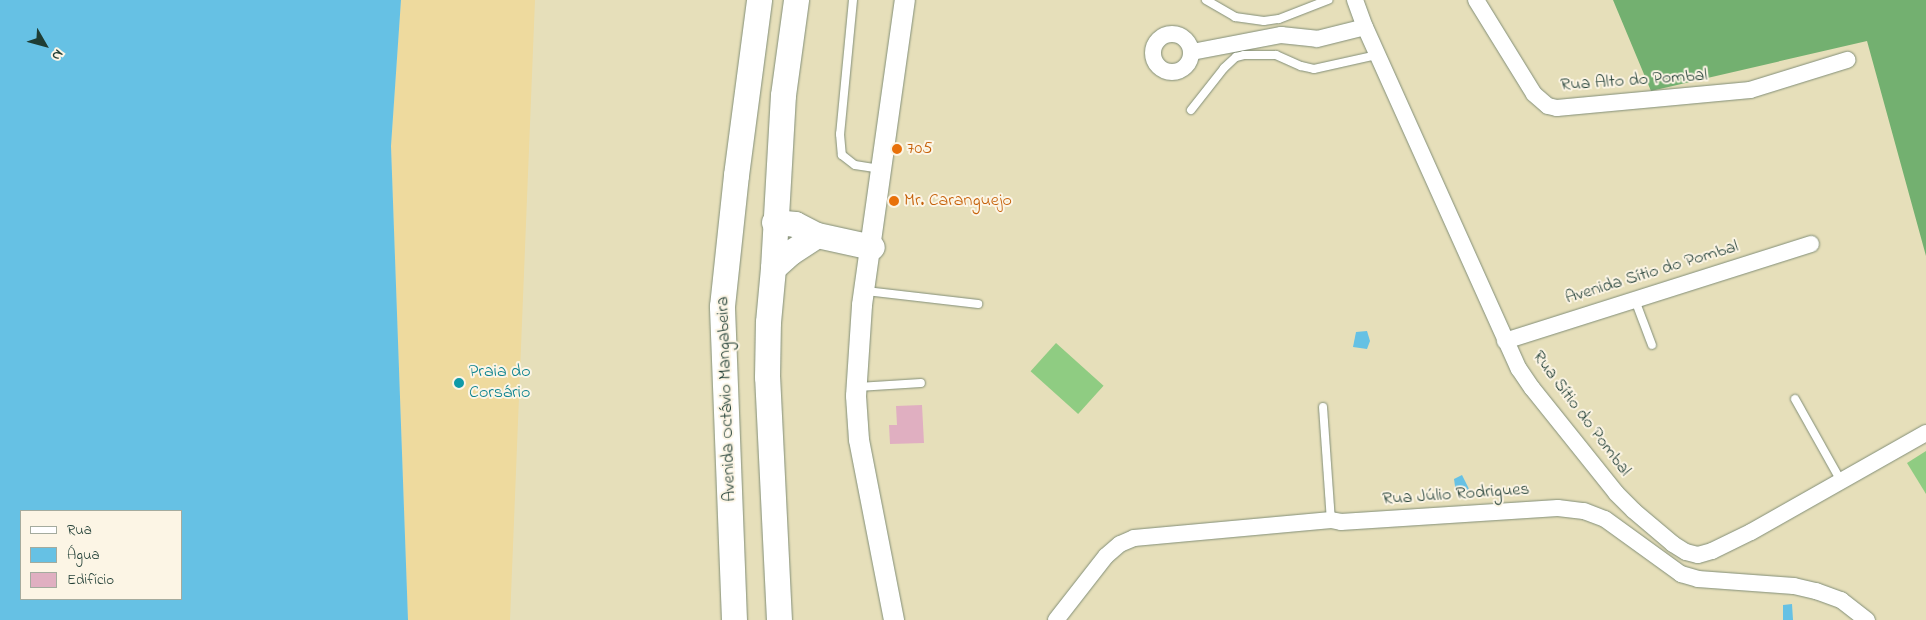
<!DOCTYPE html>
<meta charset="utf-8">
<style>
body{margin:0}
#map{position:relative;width:1926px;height:620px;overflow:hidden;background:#e6dfba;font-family:"Indie Flower",sans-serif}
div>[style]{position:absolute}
.green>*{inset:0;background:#8fcc82;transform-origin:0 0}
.forest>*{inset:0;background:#73b070}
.sand>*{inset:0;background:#eeda9e}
.water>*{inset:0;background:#66c1e4}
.building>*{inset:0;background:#e0afc1}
.roads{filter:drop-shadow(0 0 1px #828e77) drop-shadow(0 0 1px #828e77)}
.service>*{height:8px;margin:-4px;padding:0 4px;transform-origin:4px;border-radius:4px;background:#fff}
.minor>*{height:16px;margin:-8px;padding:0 8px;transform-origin:8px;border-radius:8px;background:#fff}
.minor>.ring{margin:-8px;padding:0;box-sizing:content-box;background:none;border:16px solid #fff;border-radius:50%}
.tertiary>*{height:20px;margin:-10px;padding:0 10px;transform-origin:10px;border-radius:10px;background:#fff}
.primary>*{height:25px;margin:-12.5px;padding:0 12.5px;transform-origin:12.5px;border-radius:12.5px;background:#fff}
.dots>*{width:14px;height:14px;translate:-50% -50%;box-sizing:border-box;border:2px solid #fcf5e5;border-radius:50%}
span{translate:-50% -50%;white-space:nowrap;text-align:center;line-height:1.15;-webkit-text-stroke:4px #fcf5e5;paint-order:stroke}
.street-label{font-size:18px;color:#1f3d34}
.food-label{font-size:18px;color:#c56008}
.left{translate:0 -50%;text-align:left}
.culture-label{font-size:18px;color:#0d838f}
.legend{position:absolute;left:20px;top:510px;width:162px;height:90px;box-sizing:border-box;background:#fcf5e5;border:1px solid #a4ab9e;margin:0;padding:6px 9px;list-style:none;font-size:15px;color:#1f3d34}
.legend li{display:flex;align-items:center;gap:10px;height:25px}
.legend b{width:25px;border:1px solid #a4ab9e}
.north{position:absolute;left:20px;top:20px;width:50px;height:50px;-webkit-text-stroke:4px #fcf5e5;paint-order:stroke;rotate:128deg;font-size:14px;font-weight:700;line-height:20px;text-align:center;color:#1f3d34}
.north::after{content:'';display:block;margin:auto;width:18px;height:22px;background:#1f3d34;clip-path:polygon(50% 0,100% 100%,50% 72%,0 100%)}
</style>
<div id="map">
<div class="green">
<i style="left:1056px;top:343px;width:64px;height:38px;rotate:42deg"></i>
<i style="clip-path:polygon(1926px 451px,1926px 494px,1907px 463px)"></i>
</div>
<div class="forest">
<i style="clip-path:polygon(1613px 0,1926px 0,1926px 256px,1867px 41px,1651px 91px)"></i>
</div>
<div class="sand">
<i style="clip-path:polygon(401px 0,535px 0,510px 620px,408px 620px,391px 146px)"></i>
</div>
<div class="water">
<i style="clip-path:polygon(evenodd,0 0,401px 0,391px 146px,408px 620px,0 620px,0 0,21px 511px,181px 511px,181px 599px,21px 599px,21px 511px)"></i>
<i style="clip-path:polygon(1367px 331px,1370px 341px,1367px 349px,1353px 347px,1356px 332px)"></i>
<i style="clip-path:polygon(1462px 475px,1469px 489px,1465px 494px,1456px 493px,1454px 479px)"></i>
<i style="clip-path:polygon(1792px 604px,1793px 620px,1783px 620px,1783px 605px)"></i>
</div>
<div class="building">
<i style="clip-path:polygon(922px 405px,924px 443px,890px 444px,889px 425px,897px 425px,896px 406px)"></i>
</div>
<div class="roads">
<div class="service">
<i style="left:853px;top:0;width:135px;rotate:95.5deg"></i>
<i style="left:840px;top:134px;width:21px;rotate:85deg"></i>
<i style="left:842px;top:155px;width:16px;rotate:38deg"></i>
<i style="left:855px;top:165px;width:25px;rotate:9deg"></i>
<i style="left:1206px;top:0;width:34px;rotate:30deg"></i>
<i style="left:1235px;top:17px;width:29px;rotate:8deg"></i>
<i style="left:1264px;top:21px;width:15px;rotate:-8deg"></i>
<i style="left:1279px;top:19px;width:53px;rotate:-21.2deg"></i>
<i style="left:1191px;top:110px;width:53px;rotate:-51.8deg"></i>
<i style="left:1224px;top:68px;width:16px;rotate:-43deg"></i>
<i style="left:1236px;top:57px;width:8px;rotate:-14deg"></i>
<i style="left:1244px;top:55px;width:32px"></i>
<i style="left:1276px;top:55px;width:27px;rotate:24deg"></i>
<i style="left:1301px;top:66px;width:13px;rotate:13deg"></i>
<i style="left:1314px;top:69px;width:65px;rotate:-12.5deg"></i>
<i style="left:866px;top:291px;width:113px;rotate:6.6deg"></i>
<i style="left:1635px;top:300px;width:48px;rotate:69.3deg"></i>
<i style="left:858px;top:387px;width:63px;rotate:-3.6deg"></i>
<i style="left:1795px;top:399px;width:94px;rotate:60.7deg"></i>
<i style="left:1323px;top:407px;width:113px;rotate:86deg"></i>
</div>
<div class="minor">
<i style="left:1355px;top:0;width:29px;rotate:70deg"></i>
<i style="left:1365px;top:27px;width:375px;rotate:65.8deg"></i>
<i style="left:1519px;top:369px;width:23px;rotate:56deg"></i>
<i style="left:1532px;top:388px;width:134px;rotate:51.3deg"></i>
<i style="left:1616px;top:493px;width:25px;rotate:45deg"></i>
<i style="left:1634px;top:511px;width:51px;rotate:40.2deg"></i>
<i style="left:1673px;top:544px;width:15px;rotate:32deg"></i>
<i style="left:1686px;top:552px;width:12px;rotate:14deg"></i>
<i style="left:1698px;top:555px;width:15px;rotate:-16deg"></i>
<i style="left:1712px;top:551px;width:43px;rotate:-26deg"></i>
<i style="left:1751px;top:532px;width:201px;rotate:-29.5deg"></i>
<i style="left:1476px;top:0;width:110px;rotate:58.3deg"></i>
<i style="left:1534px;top:94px;width:18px;rotate:41deg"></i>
<i style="left:1548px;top:106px;width:9px;rotate:13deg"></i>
<i style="left:1557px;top:108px;width:194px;rotate:-5.3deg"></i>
<i style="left:1750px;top:90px;width:102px;rotate:-17.2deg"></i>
<i class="ring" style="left:1153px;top:34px;width:22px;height:22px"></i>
<i style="left:1192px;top:52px;width:91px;rotate:-10.8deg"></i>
<i style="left:1281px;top:35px;width:36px;rotate:6deg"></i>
<i style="left:1317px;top:39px;width:49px;rotate:-14deg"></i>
<i style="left:1505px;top:341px;width:321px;rotate:-17.6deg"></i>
<i style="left:1056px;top:620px;width:81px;rotate:-52deg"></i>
<i style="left:1106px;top:556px;width:18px;rotate:-41deg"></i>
<i style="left:1120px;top:544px;width:15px;rotate:-23deg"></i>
<i style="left:1134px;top:538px;width:198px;rotate:-5.2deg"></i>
<i style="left:1331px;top:520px;width:10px;rotate:11deg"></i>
<i style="left:1341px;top:522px;width:217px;rotate:-3.7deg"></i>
<i style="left:1558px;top:508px;width:26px;rotate:7deg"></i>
<i style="left:1584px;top:511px;width:22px;rotate:21deg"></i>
<i style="left:1605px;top:519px;width:94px;rotate:35.9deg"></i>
<i style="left:1681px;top:574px;width:18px;rotate:16deg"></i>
<i style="left:1698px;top:579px;width:96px;rotate:4.2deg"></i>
<i style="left:1794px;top:586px;width:23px;rotate:13deg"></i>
<i style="left:1816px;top:591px;width:27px;rotate:20deg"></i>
<i style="left:1841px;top:600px;width:33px;rotate:38deg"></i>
</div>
<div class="tertiary">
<i style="left:894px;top:620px;width:183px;rotate:-101deg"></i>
<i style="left:859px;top:440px;width:44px;rotate:-93.9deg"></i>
<i style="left:856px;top:396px;width:91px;rotate:-86.2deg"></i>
<i style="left:862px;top:305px;width:308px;rotate:-82deg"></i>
</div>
<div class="primary">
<i style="left:774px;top:222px;width:21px;rotate:5deg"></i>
<i style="left:795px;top:224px;width:25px;rotate:27deg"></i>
<i style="left:817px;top:235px;width:56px;rotate:12.3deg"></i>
<i style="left:773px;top:268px;width:24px;rotate:-42deg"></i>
<i style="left:791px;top:252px;width:31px;rotate:-33deg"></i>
<i style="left:734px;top:620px;width:314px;rotate:-92.2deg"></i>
<i style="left:722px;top:306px;width:132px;rotate:-83.9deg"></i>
<i style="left:736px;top:175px;width:177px;rotate:-82.5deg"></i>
<i style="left:779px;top:620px;width:243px;rotate:-92.8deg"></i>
<i style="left:767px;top:377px;width:55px;rotate:-89deg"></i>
<i style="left:768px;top:322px;width:54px;rotate:-84.7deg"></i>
<i style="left:773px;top:268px;width:173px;rotate:-86.7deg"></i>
<i style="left:783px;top:95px;width:96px;rotate:-82.2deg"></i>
</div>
</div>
<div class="dots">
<i style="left:897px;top:149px;background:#e8710a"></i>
<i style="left:894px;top:201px;background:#e8710a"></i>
<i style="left:459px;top:383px;background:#0f9aa8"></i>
</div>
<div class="street-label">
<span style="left:1634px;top:81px;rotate:-4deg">Rua Alto do Pombal</span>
<span style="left:1652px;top:273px;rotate:-17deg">Avenida Sítio do Pombal</span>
<span style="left:727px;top:399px;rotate:-92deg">Avenida Octávio Mangabeira</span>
<span style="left:1581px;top:414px;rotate:53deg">Rua Sítio do Pombal</span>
<span style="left:1456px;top:495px;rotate:-4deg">Rua Júlio Rodrigues</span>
</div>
<div class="food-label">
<span class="left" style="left:907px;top:149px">705</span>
<span class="left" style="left:904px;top:201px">Mr. Caranguejo</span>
</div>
<div class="culture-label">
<span class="left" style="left:469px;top:383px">Praia do<br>Corsário</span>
</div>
<ul class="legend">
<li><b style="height:6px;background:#fff"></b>Rua</li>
<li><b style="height:14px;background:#66c1e4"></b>Água</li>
<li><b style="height:14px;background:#e0afc1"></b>Edifício</li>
</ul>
<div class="north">N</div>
</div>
